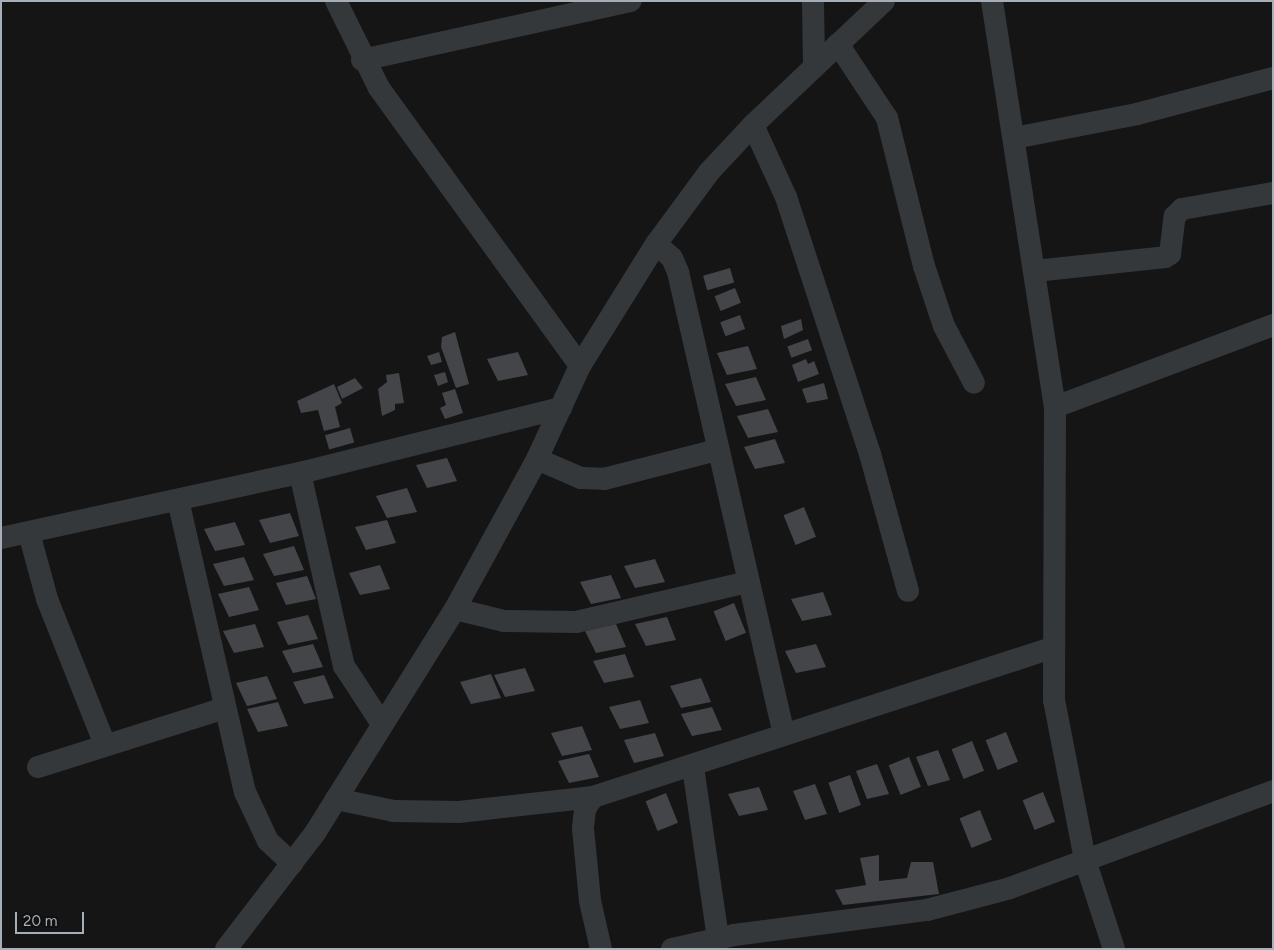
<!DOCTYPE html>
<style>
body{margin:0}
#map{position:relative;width:1274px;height:950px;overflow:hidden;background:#151516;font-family:Figtree,sans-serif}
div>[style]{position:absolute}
.building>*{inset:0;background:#434549;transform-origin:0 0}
.street>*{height:22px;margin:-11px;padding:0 11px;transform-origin:11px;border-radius:11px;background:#35383b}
span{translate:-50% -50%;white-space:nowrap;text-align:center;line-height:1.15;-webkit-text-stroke:4.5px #101011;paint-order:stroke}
.frame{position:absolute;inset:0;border:2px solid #a6aeb7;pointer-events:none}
.scale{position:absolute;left:15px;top:912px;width:69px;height:22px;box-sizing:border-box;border:2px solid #a6aeb7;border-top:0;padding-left:6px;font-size:15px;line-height:18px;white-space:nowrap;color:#a6aeb7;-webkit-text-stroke:4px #101011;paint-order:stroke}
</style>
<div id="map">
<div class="building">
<i style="left:730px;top:268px;width:15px;height:28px;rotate:74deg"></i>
<i style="left:735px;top:288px;width:16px;height:22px;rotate:68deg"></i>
<i style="left:740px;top:315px;width:15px;height:21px;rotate:70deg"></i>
<i style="clip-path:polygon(801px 319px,803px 330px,784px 339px,781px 326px)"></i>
<i style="clip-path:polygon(455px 332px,469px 384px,456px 388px,441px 347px,442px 337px)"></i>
<i style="left:808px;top:339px;width:12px;height:22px;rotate:70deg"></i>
<i style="clip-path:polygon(748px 346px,757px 369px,727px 375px,717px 353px)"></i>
<i style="clip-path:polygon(439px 352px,442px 362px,431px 365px,427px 356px)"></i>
<i style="clip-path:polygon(518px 352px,528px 375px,498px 381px,487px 359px)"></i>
<i style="clip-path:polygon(806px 359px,808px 364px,814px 361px,819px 374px,798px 382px,792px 365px)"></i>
<i style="clip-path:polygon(445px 372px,448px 382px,438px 386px,434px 375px)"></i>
<i style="clip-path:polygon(399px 373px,404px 403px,395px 404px,395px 410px,382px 416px,378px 389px,387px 382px,386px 375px)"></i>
<i style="clip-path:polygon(756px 377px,766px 400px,736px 406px,725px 384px)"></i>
<i style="clip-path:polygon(355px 378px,363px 388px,342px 399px,337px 387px)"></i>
<i style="clip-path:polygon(824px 383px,828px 399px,807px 403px,802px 389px)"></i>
<i style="clip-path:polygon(334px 384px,342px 403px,335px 407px,340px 427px,324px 431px,318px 410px,301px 413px,297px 401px)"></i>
<i style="clip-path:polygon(455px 389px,463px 413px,445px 419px,440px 408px,446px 405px,442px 393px)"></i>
<i style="clip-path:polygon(768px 409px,778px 432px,748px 438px,737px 416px)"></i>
<i style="left:350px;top:428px;width:15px;height:26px;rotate:74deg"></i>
<i style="clip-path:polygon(775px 439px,785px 463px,755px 469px,744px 447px)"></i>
<i style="clip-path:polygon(447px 458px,457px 481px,427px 488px,416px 465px)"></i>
<i style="clip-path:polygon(407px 488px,417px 512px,387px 518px,376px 496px)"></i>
<i style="left:804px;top:507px;width:32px;height:22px;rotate:68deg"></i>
<i style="clip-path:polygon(290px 513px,299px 536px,270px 543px,259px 520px)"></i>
<i style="clip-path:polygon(387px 520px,396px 543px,366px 550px,355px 527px)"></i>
<i style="clip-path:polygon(235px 522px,245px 545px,215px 551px,204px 529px)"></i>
<i style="clip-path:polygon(294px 546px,304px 570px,274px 576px,263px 554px)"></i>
<i style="clip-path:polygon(244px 557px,254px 580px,224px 586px,213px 564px)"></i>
<i style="clip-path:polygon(655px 559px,665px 582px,635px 588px,624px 566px)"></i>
<i style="clip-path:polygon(380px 565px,390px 589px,360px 595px,349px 573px)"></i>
<i style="clip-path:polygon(611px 575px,621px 598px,591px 604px,580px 582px)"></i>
<i style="clip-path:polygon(307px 576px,316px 599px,286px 605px,276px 583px)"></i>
<i style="clip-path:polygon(249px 587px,259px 610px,229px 617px,218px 594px)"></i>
<i style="clip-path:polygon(823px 592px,832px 615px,802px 621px,791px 599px)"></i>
<i style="left:734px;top:603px;width:32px;height:22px;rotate:68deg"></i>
<i style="clip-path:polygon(308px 615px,318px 639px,288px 645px,277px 622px)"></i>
<i style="clip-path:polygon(667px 617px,676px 640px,646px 646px,635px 624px)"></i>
<i style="clip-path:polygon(255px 624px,264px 647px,234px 653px,223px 631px)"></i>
<i style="clip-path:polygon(616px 624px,626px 647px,596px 653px,585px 631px)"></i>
<i style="clip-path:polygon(313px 644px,323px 667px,293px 673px,282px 651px)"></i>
<i style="clip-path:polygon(816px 644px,826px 667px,796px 673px,785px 651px)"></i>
<i style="clip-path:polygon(625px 654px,634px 677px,604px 683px,593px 661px)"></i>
<i style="clip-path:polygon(525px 668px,535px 691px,505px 697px,494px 675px)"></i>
<i style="clip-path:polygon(491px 674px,501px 698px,471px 704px,460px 682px)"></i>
<i style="clip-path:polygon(324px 675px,334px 698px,304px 704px,293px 682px)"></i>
<i style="clip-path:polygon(267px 676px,277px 699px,247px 706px,236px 683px)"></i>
<i style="clip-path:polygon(701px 678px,711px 702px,681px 708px,670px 686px)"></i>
<i style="clip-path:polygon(640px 700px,649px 723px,620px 729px,609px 707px)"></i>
<i style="clip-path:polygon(278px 702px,288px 726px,258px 732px,247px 709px)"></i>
<i style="clip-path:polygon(712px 707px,722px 730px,692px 736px,681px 714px)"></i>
<i style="clip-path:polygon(582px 726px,592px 750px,562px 756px,551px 733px)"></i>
<i style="left:1006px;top:732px;width:32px;height:22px;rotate:68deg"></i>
<i style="clip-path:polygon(655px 733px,664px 756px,634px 763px,624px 740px)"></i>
<i style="left:972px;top:741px;width:32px;height:22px;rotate:68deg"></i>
<i style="clip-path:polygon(938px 750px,950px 780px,928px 786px,916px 757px)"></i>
<i style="clip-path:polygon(589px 754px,599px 777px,569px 783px,558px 761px)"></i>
<i style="left:909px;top:757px;width:32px;height:22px;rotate:68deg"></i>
<i style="clip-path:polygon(877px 764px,889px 794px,867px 799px,856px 771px)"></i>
<i style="left:850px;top:775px;width:32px;height:23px;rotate:70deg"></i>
<i style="clip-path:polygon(815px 784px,827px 814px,805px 820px,793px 791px)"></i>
<i style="clip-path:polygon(759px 787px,768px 810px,739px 816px,728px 794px)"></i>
<i style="left:1043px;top:792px;width:32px;height:22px;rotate:68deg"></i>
<i style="left:666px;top:793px;width:32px;height:22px;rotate:68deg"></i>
<i style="left:980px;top:810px;width:32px;height:22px;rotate:68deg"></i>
<i style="clip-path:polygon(879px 855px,879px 881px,907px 878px,911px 862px,933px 862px,939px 894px,843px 905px,835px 890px,866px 885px,860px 858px)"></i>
</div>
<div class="street">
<i style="left:336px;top:1px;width:97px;rotate:63.7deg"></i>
<i style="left:379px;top:88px;width:343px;rotate:54.1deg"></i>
<i style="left:813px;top:1px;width:66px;rotate:89.1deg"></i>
<i style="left:992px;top:1px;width:411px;rotate:81.2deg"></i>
<i style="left:1055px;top:407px;width:293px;rotate:90.2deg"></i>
<i style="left:1054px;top:700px;width:163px;rotate:79deg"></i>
<i style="left:1085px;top:860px;width:94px;rotate:72deg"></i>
<i style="left:838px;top:44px;width:89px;rotate:56.5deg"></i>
<i style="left:887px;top:118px;width:153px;rotate:76deg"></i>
<i style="left:924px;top:266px;width:63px;rotate:71.6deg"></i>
<i style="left:944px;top:326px;width:64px;rotate:62.2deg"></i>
<i style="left:362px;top:60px;width:275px;rotate:-12.4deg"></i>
<i style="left:753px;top:125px;width:79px;rotate:65.4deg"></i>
<i style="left:786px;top:197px;width:270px;rotate:71.9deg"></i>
<i style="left:870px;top:454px;width:142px;rotate:74.5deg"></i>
<i style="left:1014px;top:138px;width:125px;rotate:-11deg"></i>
<i style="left:1137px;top:114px;width:141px;rotate:-14.8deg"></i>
<i style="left:656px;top:244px;width:21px;rotate:41deg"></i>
<i style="left:672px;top:258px;width:15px;rotate:67deg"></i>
<i style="left:678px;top:272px;width:474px;rotate:77.1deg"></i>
<i style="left:1035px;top:271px;width:131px;rotate:-6.1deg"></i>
<i style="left:1165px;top:257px;width:6px;rotate:-31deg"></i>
<i style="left:1170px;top:254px;width:38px;rotate:-83deg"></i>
<i style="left:1175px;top:216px;width:10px;rotate:-45deg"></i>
<i style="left:1182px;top:209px;width:92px;rotate:-10deg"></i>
<i style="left:1055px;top:407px;width:233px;rotate:-20.6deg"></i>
<i style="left:537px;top:459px;width:48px;rotate:23.4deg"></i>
<i style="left:581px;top:478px;width:23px;rotate:2deg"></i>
<i style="left:604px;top:479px;width:117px;rotate:-14.4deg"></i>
<i style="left:300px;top:473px;width:198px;rotate:77.2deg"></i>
<i style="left:344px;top:666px;width:69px;rotate:56.8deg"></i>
<i style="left:178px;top:500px;width:300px;rotate:77.1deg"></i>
<i style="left:245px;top:792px;width:54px;rotate:64.9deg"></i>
<i style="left:268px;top:841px;width:33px;rotate:43deg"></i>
<i style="left:29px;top:533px;width:68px;rotate:74.7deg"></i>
<i style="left:47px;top:599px;width:157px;rotate:68.3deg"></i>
<i style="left:1px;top:538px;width:310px;rotate:-12.3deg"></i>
<i style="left:304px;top:472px;width:265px;rotate:-14deg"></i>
<i style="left:455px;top:609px;width:50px;rotate:13.8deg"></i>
<i style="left:504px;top:621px;width:72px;rotate:0.8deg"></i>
<i style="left:576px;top:622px;width:177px;rotate:-13.1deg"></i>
<i style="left:38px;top:767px;width:196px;rotate:-17.5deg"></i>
<i style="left:693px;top:767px;width:173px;rotate:81.7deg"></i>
<i style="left:593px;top:797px;width:14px;rotate:124deg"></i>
<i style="left:585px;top:809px;width:20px;rotate:96deg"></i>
<i style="left:583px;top:829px;width:72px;rotate:84.4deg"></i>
<i style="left:590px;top:901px;width:49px;rotate:77.1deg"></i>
<i style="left:336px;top:799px;width:59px;rotate:11.7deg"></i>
<i style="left:394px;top:811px;width:65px;rotate:0.9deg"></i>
<i style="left:459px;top:812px;width:135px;rotate:-6.4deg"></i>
<i style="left:593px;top:797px;width:485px;rotate:-18deg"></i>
<i style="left:226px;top:949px;width:146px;rotate:-52.5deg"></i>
<i style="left:315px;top:833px;width:264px;rotate:-58deg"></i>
<i style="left:455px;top:609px;width:171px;rotate:-61.3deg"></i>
<i style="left:537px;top:459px;width:102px;rotate:-65.2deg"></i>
<i style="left:580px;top:366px;width:144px;rotate:-58.1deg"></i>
<i style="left:656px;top:244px;width:89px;rotate:-53.6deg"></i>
<i style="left:709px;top:172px;width:64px;rotate:-46.9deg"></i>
<i style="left:753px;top:125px;width:180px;rotate:-43.4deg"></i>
<i style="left:672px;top:949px;width:64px;rotate:-12.7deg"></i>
<i style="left:734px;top:935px;width:195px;rotate:-7.4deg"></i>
<i style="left:927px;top:910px;width:86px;rotate:-14.8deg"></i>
<i style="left:1010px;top:888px;width:280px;rotate:-20.2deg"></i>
</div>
<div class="frame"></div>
<div class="scale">20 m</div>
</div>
